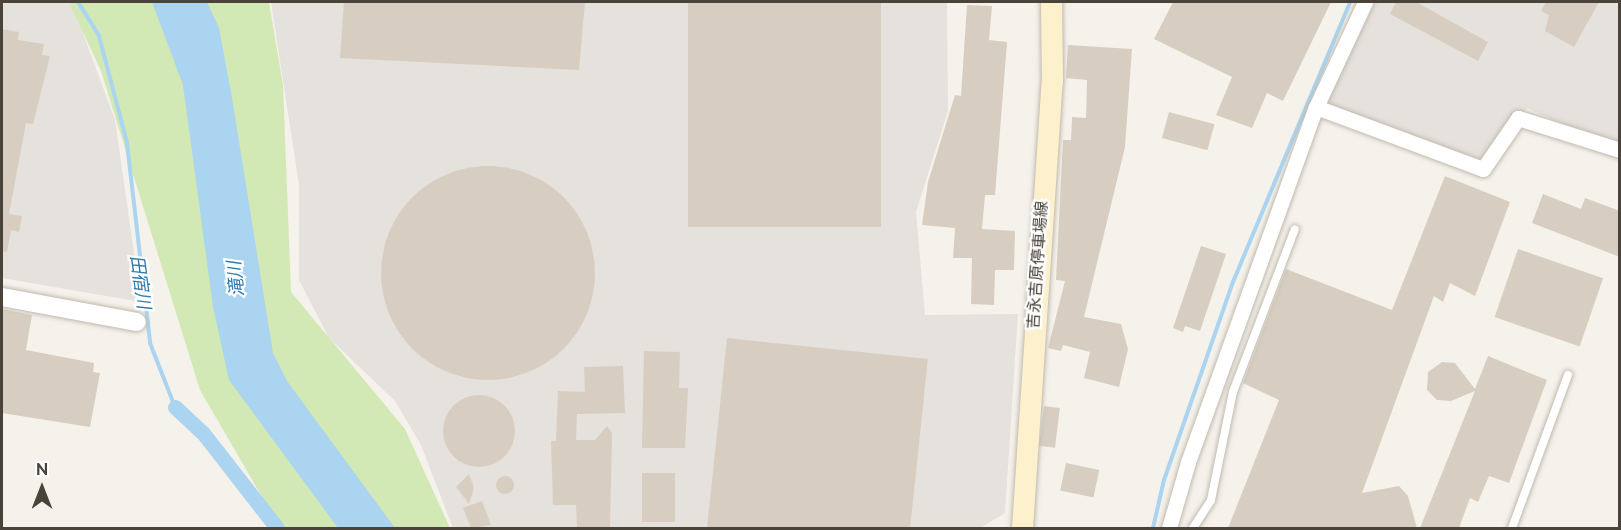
<!DOCTYPE html>
<meta charset="utf-8">
<style>
body{margin:0}
#map{position:relative;width:1621px;height:530px;overflow:hidden;background:#f5f2eb;font-family:Raleway,"Noto Sans JP",sans-serif}
div>[style]{position:absolute}
.industrial>*{inset:0;background:#e5e1dc}
.green>*{inset:0;background:#d2e8b5}
.water>*{inset:0;background:#aad4f0}
.stream>*{height:4px;margin:-2px;padding:0 2px;transform-origin:2px;border-radius:2px;background:#aad4f0}
.canal>*{height:15px;margin:-7.5px;padding:0 7.5px;transform-origin:7.5px;border-radius:7.5px;background:#aad4f0}
.building>*{inset:0;background:#d7cec1;transform-origin:0 0}
.round{border-radius:50%}
.roads{filter:drop-shadow(0 0 2px #c1baae) drop-shadow(0 0 2px #c1baae)}
.service>*{height:8px;margin:-4px;padding:0 4px;transform-origin:4px;border-radius:4px;background:#fff}
.minor>*{height:15px;margin:-7.5px;padding:0 7.5px;transform-origin:7.5px;border-radius:7.5px;background:#fff}
.tertiary>*{height:18px;margin:-9px;padding:0 9px;transform-origin:9px;border-radius:9px;background:#fff}
.secondary>*{height:21px;margin:-10.5px;padding:0 10.5px;transform-origin:10.5px;border-radius:10.5px;background:#fdf1cd}
span{translate:-50% -50%;white-space:nowrap;text-align:center;line-height:1.15;-webkit-text-stroke:4.5px #fff;paint-order:stroke}
.street-label{font-size:16px;color:#4a4339}
.water-label{font-size:18px;color:#317aad;font-style:italic}
.frame{position:absolute;inset:0;border:3px solid #4a4339;pointer-events:none}
.north{position:absolute;left:12px;top:458px;width:60px;height:60px;-webkit-text-stroke:4px #fff;paint-order:stroke;rotate:0deg;font-size:16px;font-weight:700;line-height:24px;text-align:center;color:#4a4339}
.north::after{content:'';display:block;margin:auto;width:21px;height:27px;background:#4a4339;clip-path:polygon(50% 0,100% 100%,50% 72%,0 100%)}
</style>
<div id="map">
<div class="industrial">
<i style="clip-path:polygon(2px 2px,69px 2px,73px 6px,115px 120px,141px 302px,2px 278px)"></i>
<i style="clip-path:polygon(271px 2px,947px 2px,948px 111px,916px 212px,925px 315px,1018px 314px,1005px 513px,980px 528px,453px 528px,421px 445px,395px 401px,329px 338px,299px 280px,299px 185px)"></i>
<i style="clip-path:polygon(1375px 2px,1619px 2px,1619px 150px,1527px 108px,1483px 169px,1322px 109px)"></i>
</div>
<div class="green">
<i style="clip-path:polygon(69px 2px,269px 2px,283px 85px,291px 292px,405px 429px,450px 528px,280px 528px,200px 390px,101px 71px)"></i>
</div>
<div class="water">
<i style="clip-path:polygon(152px 2px,207px 2px,219px 28px,232px 98px,273px 353px,287px 381px,395px 528px,338px 528px,229px 380px,213px 307px,183px 85px)"></i>
</div>
<div class="stream">
<i style="left:78px;top:2px;width:40px;rotate:58deg"></i>
<i style="left:99px;top:36px;width:111px;rotate:75.3deg"></i>
<i style="left:127px;top:143px;width:201px;rotate:83.4deg"></i>
<i style="left:150px;top:343px;width:69px;rotate:68.7deg"></i>
<i style="left:1153px;top:528px;width:49px;rotate:-77.1deg"></i>
<i style="left:1164px;top:480px;width:210px;rotate:-70.8deg"></i>
<i style="left:1233px;top:282px;width:303px;rotate:-67.3deg"></i>
</div>
<div class="canal">
<i style="left:175px;top:407px;width:38px;rotate:43deg"></i>
<i style="left:203px;top:433px;width:120px;rotate:52.1deg"></i>
</div>
<div class="building">
<i style="clip-path:polygon(344px 2px,585px 2px,579px 70px,340px 58px)"></i>
<i style="left:688px;top:2px;width:193px;height:225px"></i>
<i style="clip-path:polygon(1173px 2px,1331px 2px,1283px 101px,1267px 93px,1252px 128px,1216px 115px,1232px 77px,1154px 39px)"></i>
<i style="clip-path:polygon(1396px 2px,1416px 2px,1488px 42px,1478px 61px,1390px 14px)"></i>
<i style="clip-path:polygon(1546px 2px,1599px 2px,1574px 47px,1545px 31px,1549px 15px,1541px 11px)"></i>
<i style="clip-path:polygon(967px 5px,992px 6px,989px 40px,1007px 42px,995px 195px,985px 195px,982px 229px,1015px 231px,1014px 270px,995px 270px,994px 305px,971px 304px,972px 258px,953px 258px,955px 228px,922px 225px,928px 182px,955px 95px,961px 96px)"></i>
<i style="clip-path:polygon(2px 29px,19px 32px,18px 40px,44px 44px,42px 55px,50px 56px,33px 124px,26px 123px,9px 214px,22px 216px,19px 232px,11px 230px,7px 252px,2px 251px)"></i>
<i style="clip-path:polygon(1068px 45px,1132px 49px,1125px 147px,1084px 317px,1121px 324px,1128px 349px,1119px 387px,1084px 378px,1090px 352px,1063px 345px,1061px 351px,1048px 348px,1065px 281px,1056px 280px,1063px 140px,1071px 140px,1072px 117px,1086px 118px,1087px 80px,1066px 78px)"></i>
<i style="left:1169px;top:112px;width:47px;height:27px;rotate:15deg"></i>
<i class="round" style="left:381px;top:166px;width:214px;height:214px"></i>
<i style="clip-path:polygon(1445px 176px,1510px 202px,1475px 296px,1450px 283px,1443px 302px,1434px 296px,1362px 493px,1399px 486px,1408px 496px,1417px 528px,1228px 528px,1279px 400px,1243px 383px,1286px 269px,1392px 310px)"></i>
<i style="clip-path:polygon(1543px 194px,1581px 209px,1585px 198px,1620px 211px,1620px 257px,1532px 223px)"></i>
<i style="clip-path:polygon(1201px 246px,1226px 254px,1200px 331px,1185px 326px,1183px 332px,1173px 328px)"></i>
<i style="left:1518px;top:249px;width:90px;height:72px;rotate:19deg"></i>
<i style="clip-path:polygon(2px 309px,32px 315px,26px 350px,94px 363px,93px 372px,100px 373px,90px 427px,2px 413px)"></i>
<i style="left:727px;top:338px;width:202px;height:190px;rotate:6deg"></i>
<i style="clip-path:polygon(644px 351px,680px 352px,679px 388px,688px 388px,685px 448px,642px 448px)"></i>
<i style="clip-path:polygon(1488px 356px,1547px 380px,1509px 483px,1489px 476px,1478px 502px,1470px 498px,1459px 528px,1420px 528px,1475px 391px,1451px 401px,1437px 400px,1427px 390px,1428px 372px,1442px 362px,1455px 363px,1475px 389px)"></i>
<i style="clip-path:polygon(623px 366px,625px 413px,577px 414px,576px 440px,595px 440px,607px 426px,612px 433px,610px 528px,577px 528px,576px 505px,553px 505px,551px 441px,556px 441px,558px 391px,585px 392px,584px 367px)"></i>
<i class="round" style="left:443px;top:395px;width:72px;height:72px"></i>
<i style="left:1044px;top:406px;width:16px;height:40px;rotate:7deg"></i>
<i style="left:1066px;top:463px;width:34px;height:28px;rotate:12deg"></i>
<i style="left:642px;top:473px;width:33px;height:49px"></i>
<i style="clip-path:polygon(469px 474px,474px 488px,469px 504px,456px 487px)"></i>
<i class="round" style="left:496px;top:476px;width:18px;height:18px"></i>
<i style="clip-path:polygon(482px 501px,491px 525px,471px 528px,463px 508px)"></i>
</div>
<div class="roads">
<div class="service">
<i style="left:1193px;top:528px;width:33px;rotate:-57deg"></i>
<i style="left:1211px;top:500px;width:110px;rotate:-78.5deg"></i>
<i style="left:1233px;top:392px;width:174px;rotate:-69.2deg"></i>
<i style="left:1512px;top:528px;width:163px;rotate:-69.9deg"></i>
</div>
<div class="minor">
<i style="left:1316px;top:107px;width:178px;rotate:20.4deg"></i>
<i style="left:1483px;top:169px;width:62px;rotate:-55.5deg"></i>
<i style="left:1518px;top:118px;width:107px;rotate:17.4deg"></i>
<i style="left:1169px;top:528px;width:69px;rotate:-73.9deg"></i>
<i style="left:1188px;top:462px;width:377px;rotate:-70.2deg"></i>
<i style="left:1316px;top:107px;width:116px;rotate:-65deg"></i>
</div>
<div class="tertiary">
<i style="left:2px;top:297px;width:137px;rotate:10.5deg"></i>
</div>
<div class="secondary">
<i style="left:1022px;top:528px;width:447px;rotate:-86.2deg"></i>
<i style="left:1052px;top:82px;width:80px;rotate:-90.7deg"></i>
</div>
</div>
<div class="street-label">
<span style="left:1038px;top:265px;rotate:-86deg">吉永吉原停車場線</span>
</div>
<div class="water-label">
<span style="left:236px;top:279px;rotate:-96deg">滝川</span>
<span style="left:140px;top:282px;rotate:82deg">田宿川</span>
</div>
<div class="frame"></div>
<div class="north">N</div>
</div>
